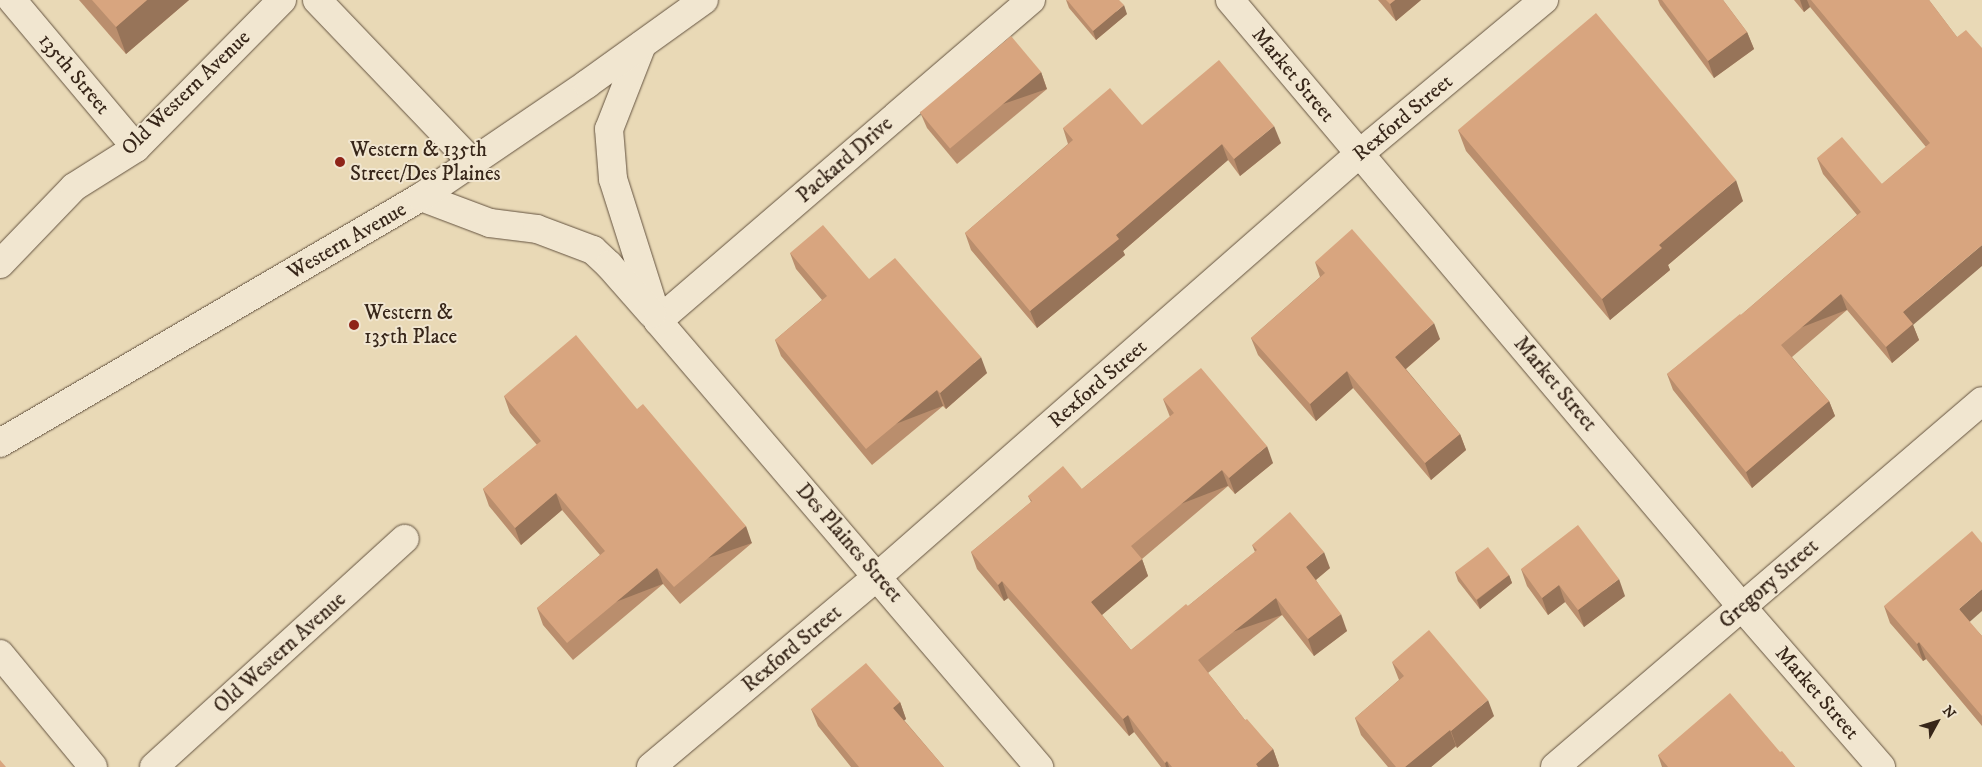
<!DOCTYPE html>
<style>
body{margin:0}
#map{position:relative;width:1982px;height:767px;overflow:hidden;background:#e9d9b6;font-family:"IM FELL DW Pica",serif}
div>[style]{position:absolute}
.roads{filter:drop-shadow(0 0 1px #645340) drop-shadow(0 0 1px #645340)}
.street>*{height:28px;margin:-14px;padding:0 14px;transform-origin:14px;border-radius:14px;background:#f1e6d0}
.secondary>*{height:28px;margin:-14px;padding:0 14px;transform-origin:14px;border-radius:14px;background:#f1e6d0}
.wall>*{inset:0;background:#ba8e6d}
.shaded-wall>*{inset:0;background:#977459;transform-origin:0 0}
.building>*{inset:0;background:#d8a57f;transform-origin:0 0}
.dots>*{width:14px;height:14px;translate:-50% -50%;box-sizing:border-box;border:2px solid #f1e6d0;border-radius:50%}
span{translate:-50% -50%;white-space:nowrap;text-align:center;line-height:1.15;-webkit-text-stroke:4px #f1e6d0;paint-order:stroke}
.street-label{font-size:21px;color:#372619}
.poi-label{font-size:21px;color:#372619}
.left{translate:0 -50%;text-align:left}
.north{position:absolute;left:1912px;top:697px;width:50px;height:50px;-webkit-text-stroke:4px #f1e6d0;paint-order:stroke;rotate:51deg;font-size:14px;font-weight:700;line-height:20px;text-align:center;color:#372619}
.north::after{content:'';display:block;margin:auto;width:18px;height:22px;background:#372619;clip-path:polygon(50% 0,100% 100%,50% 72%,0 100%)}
</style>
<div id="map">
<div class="roads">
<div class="street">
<i style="left:12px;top:0;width:193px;rotate:50deg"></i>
<i style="left:317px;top:0;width:224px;rotate:46.3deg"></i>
<i style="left:1031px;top:0;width:492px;rotate:139.3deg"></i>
<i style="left:658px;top:321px;width:587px;rotate:49.49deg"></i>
<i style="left:1230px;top:0;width:794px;rotate:49.85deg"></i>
<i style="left:1742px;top:607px;width:212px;rotate:49deg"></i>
<i style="left:0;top:264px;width:107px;rotate:-46.1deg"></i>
<i style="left:74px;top:187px;width:73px;rotate:-32.2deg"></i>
<i style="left:136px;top:148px;width:208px;rotate:-45.4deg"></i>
<i style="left:0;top:654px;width:146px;rotate:50.5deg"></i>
<i style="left:154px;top:767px;width:339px;rotate:-42.3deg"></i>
<i style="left:651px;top:767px;width:297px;rotate:-40.1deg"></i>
<i style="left:878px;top:576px;width:640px;rotate:-41.26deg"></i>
<i style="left:1359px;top:154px;width:241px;rotate:-39.8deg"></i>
<i style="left:1555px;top:767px;width:562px;rotate:-40.6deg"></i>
</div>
<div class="secondary">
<i style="left:642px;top:45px;width:90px;rotate:111.4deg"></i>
<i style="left:609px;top:129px;width:50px;rotate:85.4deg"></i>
<i style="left:613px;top:179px;width:149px;rotate:72.4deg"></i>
<i style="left:421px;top:197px;width:74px;rotate:20.6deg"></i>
<i style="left:490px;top:223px;width:47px;rotate:7.3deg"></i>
<i style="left:537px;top:229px;width:60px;rotate:20.6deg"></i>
<i style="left:593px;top:250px;width:22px;rotate:43deg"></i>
<i style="left:609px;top:265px;width:65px;rotate:48.7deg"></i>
<i style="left:0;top:443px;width:488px;rotate:-30.3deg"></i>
<i style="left:421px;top:197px;width:201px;rotate:-34.2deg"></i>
<i style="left:587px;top:84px;width:144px;rotate:-35.7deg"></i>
</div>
</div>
<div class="wall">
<i style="clip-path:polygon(79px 0,189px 0,126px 54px)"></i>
<i style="clip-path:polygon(1066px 0,1127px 14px,1096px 40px,1069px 8px)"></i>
<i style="clip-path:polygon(1378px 0,1421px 0,1396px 21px)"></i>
<i style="clip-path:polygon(1658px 0,1723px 0,1747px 32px,1754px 49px,1714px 78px,1660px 5px)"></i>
<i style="clip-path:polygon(1794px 0,1929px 0,1957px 37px,1913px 325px,1919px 340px,1892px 363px,1847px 310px,1792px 357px,1829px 401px,1835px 416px,1752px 488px,1673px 390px,1667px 374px,1741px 315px,1857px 215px,1823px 174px,1817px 158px,1882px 184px,1926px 147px,1810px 7px,1804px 12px)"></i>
<i style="clip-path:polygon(1041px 72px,1047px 89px,957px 164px,927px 128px,920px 112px)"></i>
<i style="clip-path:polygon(1142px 125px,1281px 143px,1240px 176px,1228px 160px,1123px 251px,1125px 255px,1037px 328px,971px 250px,965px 233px,1068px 144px,1063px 128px)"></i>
<i style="clip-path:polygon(1458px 130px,1743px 201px,1668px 265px,1670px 270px,1610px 320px,1466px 151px)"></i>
<i style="clip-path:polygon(790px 253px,869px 279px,987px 373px,946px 409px,943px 406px,872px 465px,781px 356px,775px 340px,822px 300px,796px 269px)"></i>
<i style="clip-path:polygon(1315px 262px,1440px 339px,1406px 369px,1460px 434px,1466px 450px,1431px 480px,1353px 388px,1316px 421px,1258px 355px,1251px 338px,1320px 277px)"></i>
<i style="clip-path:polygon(504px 396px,637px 409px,752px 543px,680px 604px,663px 584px,573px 660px,543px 625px,537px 608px,600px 555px,562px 510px,521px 545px,489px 506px,483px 489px,537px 445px,510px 413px)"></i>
<i style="clip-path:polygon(1163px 399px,1273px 463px,1235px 494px,1228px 486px,1142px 559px,1148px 576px,1102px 615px,1131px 650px,1188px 606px,1255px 552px,1252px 545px,1330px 568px,1316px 580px,1347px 631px,1314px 656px,1282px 615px,1208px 673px,1245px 720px,1273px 749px,1279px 766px,1278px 767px,1161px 767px,1134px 732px,1129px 736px,1008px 598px,1004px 601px,977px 569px,971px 552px,1031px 502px,1028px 496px,1082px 489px,1170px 417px)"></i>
<i style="clip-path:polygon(1521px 569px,1625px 596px,1584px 627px,1565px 602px,1548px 615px,1527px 586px)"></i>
<i style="clip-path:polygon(1455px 572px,1509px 575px,1512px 583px,1480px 609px,1458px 581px)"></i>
<i style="clip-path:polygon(1884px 606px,1969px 622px,1982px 636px,1982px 726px,1926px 659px,1923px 661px,1890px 623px)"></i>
<i style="clip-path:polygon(1392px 662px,1494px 716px,1457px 748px,1456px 746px,1431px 767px,1388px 767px,1361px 735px,1355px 718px,1399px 680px)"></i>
<i style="clip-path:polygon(900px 702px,906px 719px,904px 720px,944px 767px,851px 767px,818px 726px,811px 709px)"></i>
<i style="clip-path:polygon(1780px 752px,1795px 767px,1662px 767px,1658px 755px)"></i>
</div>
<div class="shaded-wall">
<i style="clip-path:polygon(147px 0,189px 0,126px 54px,116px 27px)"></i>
<i style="clip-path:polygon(1395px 0,1421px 0,1396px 21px,1390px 4px)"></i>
<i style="clip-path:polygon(1800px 0,1807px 0,1810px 7px,1804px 12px)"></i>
<i style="clip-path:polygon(1124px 5px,1127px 14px,1096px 40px,1093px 31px)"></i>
<i style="clip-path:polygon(1747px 32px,1754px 49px,1714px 78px,1708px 61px)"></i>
<i style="left:1041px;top:72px;width:18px;height:117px;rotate:71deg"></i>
<i style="clip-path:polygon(1274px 126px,1281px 143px,1240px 176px,1234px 159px)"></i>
<i style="clip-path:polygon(1222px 144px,1228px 160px,1123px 251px,1125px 255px,1037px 328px,1030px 311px,1116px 235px)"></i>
<i style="clip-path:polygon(1736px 180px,1743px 201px,1668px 265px,1670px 270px,1610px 320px,1602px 299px,1659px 245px)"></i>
<i style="clip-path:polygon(1982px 245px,1982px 266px,1913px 325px,1919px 340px,1892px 363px,1886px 347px,1903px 312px)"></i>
<i style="left:1841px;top:294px;width:17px;height:79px;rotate:69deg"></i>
<i style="clip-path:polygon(1434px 323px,1440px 339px,1401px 373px,1395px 357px)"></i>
<i style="clip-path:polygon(981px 357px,987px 373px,946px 409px,940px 393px)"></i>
<i style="clip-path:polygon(1347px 371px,1353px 388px,1316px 421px,1310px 404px)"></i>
<i style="left:937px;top:390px;width:17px;height:92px;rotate:69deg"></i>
<i style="clip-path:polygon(1829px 401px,1835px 416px,1752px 488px,1746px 472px)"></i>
<i style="clip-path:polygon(1460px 434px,1466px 450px,1431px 480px,1425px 463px)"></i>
<i style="clip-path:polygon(1267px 446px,1273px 463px,1235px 494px,1229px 478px)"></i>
<i style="left:1222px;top:470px;width:17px;height:119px;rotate:69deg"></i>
<i style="clip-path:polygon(556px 493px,562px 510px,521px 545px,515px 528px)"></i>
<i style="left:746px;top:526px;width:18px;height:94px;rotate:71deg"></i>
<i style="clip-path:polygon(1324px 552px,1330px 568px,1312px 583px,1306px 567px)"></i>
<i style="clip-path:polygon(1142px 559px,1148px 576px,1097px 619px,1091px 602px)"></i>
<i style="left:657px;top:568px;width:17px;height:117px;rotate:69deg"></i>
<i style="clip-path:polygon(1509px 575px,1512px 583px,1480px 609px,1477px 600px)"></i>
<i style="clip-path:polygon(1619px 579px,1625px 596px,1584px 627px,1578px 610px)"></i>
<i style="clip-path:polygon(1002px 581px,1008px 598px,1004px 601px,998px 585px)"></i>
<i style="clip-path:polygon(1559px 585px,1565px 602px,1548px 615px,1542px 598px)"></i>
<i style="clip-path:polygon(1982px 589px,1982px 611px,1965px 626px,1959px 609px)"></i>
<i style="left:1276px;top:598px;width:18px;height:100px;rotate:71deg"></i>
<i style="clip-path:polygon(1341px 614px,1347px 631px,1314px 656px,1308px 639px)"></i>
<i style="clip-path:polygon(1919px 642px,1926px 659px,1923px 661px,1917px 644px)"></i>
<i style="clip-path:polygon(1488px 700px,1494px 716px,1457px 748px,1451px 731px)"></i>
<i style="clip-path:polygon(900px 702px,906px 719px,900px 724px,893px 708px)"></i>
<i style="clip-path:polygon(1128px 715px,1134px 732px,1129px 736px,1123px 719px)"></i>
<i style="clip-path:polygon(1450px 730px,1456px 746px,1431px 767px,1405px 767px)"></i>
<i style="clip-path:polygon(1273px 749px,1279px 766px,1278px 767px,1256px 767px,1256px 764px)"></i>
<i style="clip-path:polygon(1167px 761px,1169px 767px,1166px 767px,1165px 763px)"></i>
</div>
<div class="building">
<i style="clip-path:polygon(92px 0,147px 0,116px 27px)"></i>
<i style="clip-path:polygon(1067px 0,1119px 0,1124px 5px,1093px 31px)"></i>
<i style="clip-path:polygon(1386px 0,1395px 0,1390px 4px)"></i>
<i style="clip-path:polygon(1662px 0,1723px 0,1747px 32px,1708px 61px)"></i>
<i style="clip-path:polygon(1811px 0,1929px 0,1957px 37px,1966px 30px,1982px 48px,1982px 245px,1903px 312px,1913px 324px,1886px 347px,1841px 294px,1781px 345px,1829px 401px,1746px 472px,1667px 374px,1740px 314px,1741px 315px,1861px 212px,1817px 158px,1842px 137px,1882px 184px,1930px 143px)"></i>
<i style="clip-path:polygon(1596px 13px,1736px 180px,1659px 245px,1662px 248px,1602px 299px,1458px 130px)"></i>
<i style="left:1011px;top:36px;width:47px;height:119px;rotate:50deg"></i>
<i style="clip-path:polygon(1219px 60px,1274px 126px,1234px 159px,1222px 144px,1116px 235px,1119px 239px,1030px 311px,965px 233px,1073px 140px,1063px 128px,1110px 88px,1142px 125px)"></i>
<i style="clip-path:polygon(823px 225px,869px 279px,895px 258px,981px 357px,940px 393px,937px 390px,866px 449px,775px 340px,827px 296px,790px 253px)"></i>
<i style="clip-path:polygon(1352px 229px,1434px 323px,1395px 357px,1460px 434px,1425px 463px,1347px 371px,1310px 404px,1251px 338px,1325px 273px,1315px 262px)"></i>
<i style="clip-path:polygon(576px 335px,637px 409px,643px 404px,746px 526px,674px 587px,657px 568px,567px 643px,537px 608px,605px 551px,556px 493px,515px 528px,483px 489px,541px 441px,504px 396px)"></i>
<i style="clip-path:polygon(1201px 368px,1267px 446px,1229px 478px,1222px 470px,1131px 546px,1142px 559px,1091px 602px,1131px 650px,1186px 604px,1188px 606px,1257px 550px,1252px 545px,1290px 512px,1324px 552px,1306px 567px,1341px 614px,1308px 639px,1276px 598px,1198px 660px,1245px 720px,1247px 719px,1273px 749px,1256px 764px,1258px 767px,1172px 767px,1167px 761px,1165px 763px,1128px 715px,1123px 719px,1002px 581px,998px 585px,971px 552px,1032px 501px,1028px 496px,1063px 466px,1082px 489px,1174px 413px,1163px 399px)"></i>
<i style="clip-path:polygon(1578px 525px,1619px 579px,1578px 610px,1559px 585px,1542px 598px,1521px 569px)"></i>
<i style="clip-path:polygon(1972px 531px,1982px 543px,1982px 589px,1959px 609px,1982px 636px,1982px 716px,1919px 642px,1917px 644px,1884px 606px)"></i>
<i style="left:1488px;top:547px;width:35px;height:41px;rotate:53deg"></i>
<i style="clip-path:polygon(1429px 630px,1488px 700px,1451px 731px,1450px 730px,1405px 767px,1396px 767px,1355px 718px,1404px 676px,1392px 662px)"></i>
<i style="clip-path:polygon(866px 663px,900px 702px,893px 708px,944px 767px,859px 767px,811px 709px)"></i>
<i style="clip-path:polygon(1730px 693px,1780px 752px,1782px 751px,1795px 767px,1668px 767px,1658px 755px)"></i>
<i style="clip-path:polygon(0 760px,6px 767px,0 767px)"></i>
</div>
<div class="dots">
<i style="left:340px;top:162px;background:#8f2418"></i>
<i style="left:354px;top:325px;background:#8f2418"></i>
</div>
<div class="street-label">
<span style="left:74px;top:74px;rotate:50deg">135th Street</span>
<span style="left:1293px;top:75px;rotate:50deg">Market Street</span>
<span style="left:186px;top:93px;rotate:-44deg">Old Western Avenue</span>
<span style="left:1403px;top:118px;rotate:-40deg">Rexford Street</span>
<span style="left:845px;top:160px;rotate:-41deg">Packard Drive</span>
<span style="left:347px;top:241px;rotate:-30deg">Western Avenue</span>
<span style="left:1098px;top:384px;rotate:-41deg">Rexford Street</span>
<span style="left:1555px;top:384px;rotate:50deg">Market Street</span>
<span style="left:849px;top:543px;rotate:49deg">Des Plaines Street</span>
<span style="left:1769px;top:584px;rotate:-41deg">Gregory Street</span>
<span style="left:792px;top:649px;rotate:-40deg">Rexford Street</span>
<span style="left:280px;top:653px;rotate:-42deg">Old Western Avenue</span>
<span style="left:1817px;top:693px;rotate:49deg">Market Street</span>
</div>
<div class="poi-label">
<span class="left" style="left:350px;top:162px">Western &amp; 135th<br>Street/Des Plaines</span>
<span class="left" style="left:364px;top:325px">Western &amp;<br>135th Place</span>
</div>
<div class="north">N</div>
</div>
